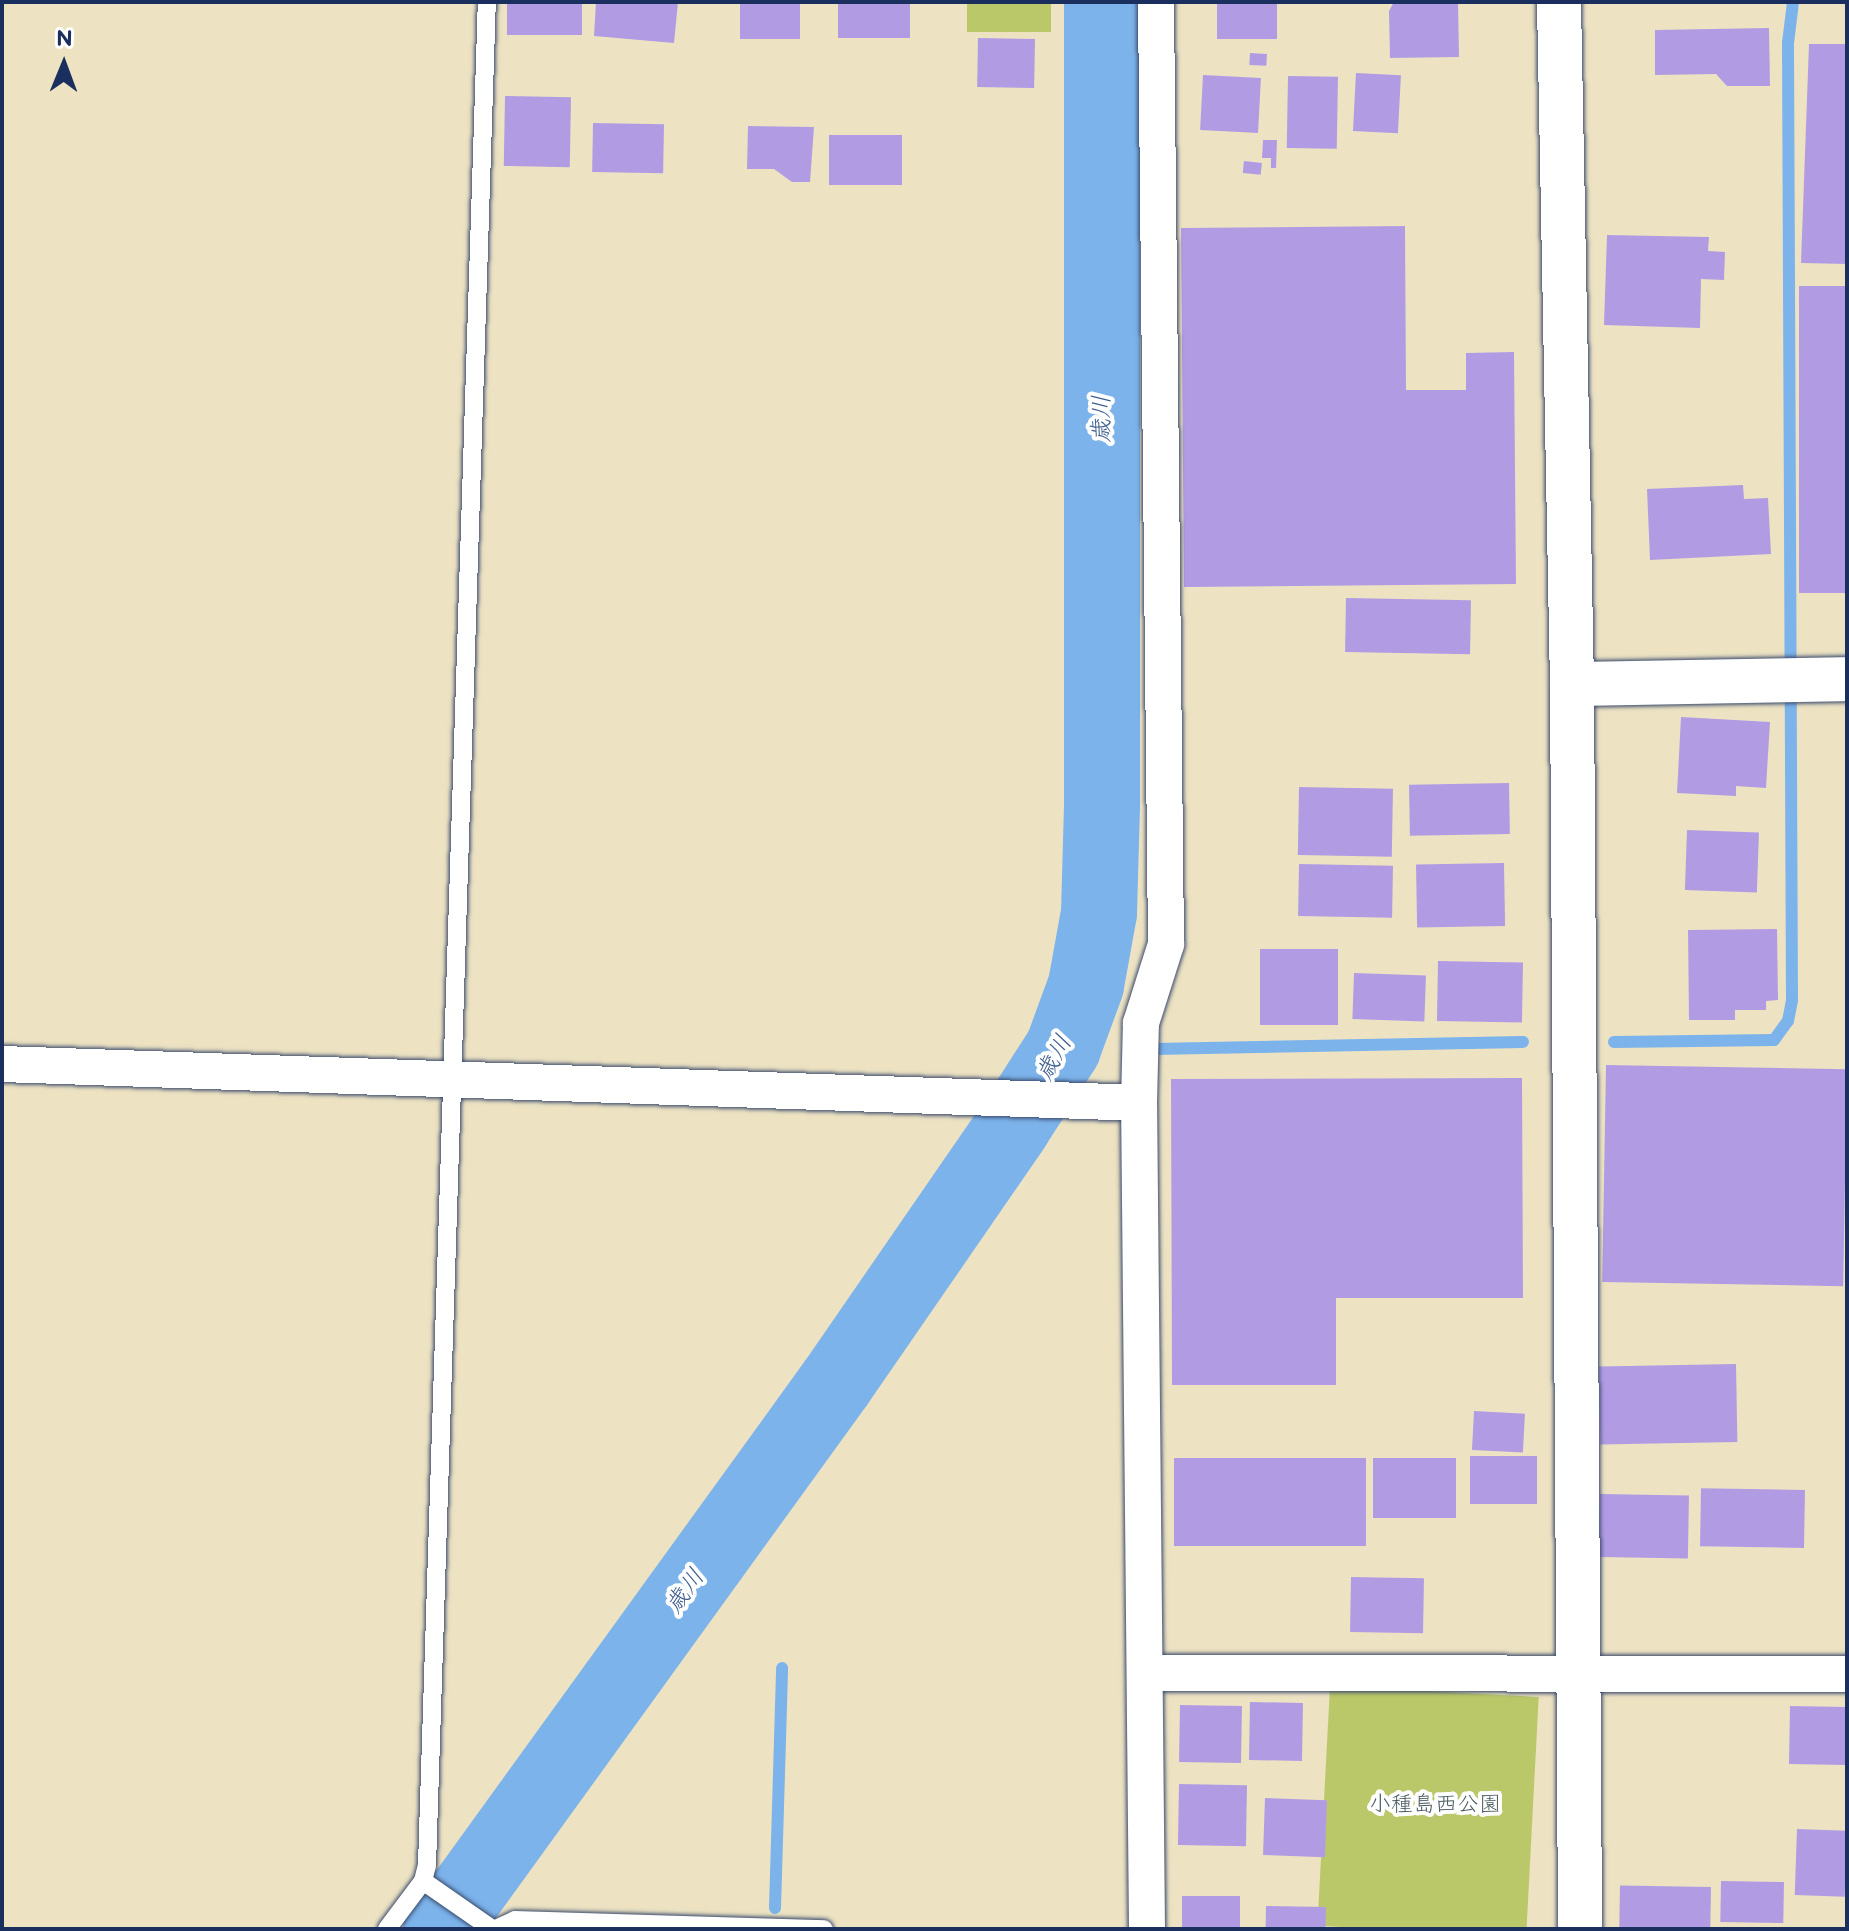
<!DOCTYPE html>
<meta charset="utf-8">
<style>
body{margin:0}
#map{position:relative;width:1849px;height:1931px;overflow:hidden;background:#ede3c3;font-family:"Balsamiq Sans","Klee One",sans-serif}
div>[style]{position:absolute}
.green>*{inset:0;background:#bbc86a;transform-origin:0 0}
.stream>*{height:12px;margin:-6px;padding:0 6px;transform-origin:6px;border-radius:6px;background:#7cb3eb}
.river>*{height:76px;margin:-38px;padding:0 38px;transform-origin:38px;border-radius:38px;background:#7cb3eb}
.building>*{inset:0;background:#b19ce4;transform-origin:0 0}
.roads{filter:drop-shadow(0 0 2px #3a4a6d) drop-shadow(0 0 2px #3a4a6d)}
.service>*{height:18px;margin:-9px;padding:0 9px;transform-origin:9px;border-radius:9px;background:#fff}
.minor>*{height:36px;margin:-18px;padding:0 18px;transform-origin:18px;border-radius:18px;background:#fff}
.tertiary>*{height:44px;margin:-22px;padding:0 22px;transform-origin:22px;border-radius:22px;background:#fff}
span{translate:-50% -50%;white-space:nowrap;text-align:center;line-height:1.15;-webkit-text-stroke:8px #fff;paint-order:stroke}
.park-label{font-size:22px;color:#4b5d62}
.water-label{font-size:24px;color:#3d5d8f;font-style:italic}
.frame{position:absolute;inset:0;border:4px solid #1b2f5e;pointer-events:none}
.north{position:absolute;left:24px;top:24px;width:80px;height:80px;-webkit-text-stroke:6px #fff;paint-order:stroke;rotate:1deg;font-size:22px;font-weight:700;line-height:32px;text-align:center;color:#1b2f5e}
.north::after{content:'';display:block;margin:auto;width:28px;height:36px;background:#1b2f5e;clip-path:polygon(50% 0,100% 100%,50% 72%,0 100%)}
</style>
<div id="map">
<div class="green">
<i style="left:967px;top:2px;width:84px;height:30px"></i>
<i style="left:1330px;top:1686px;width:209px;height:240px;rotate:3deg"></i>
</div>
<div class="stream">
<i style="left:1614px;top:1042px;width:160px;rotate:-0.7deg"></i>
<i style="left:1774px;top:1040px;width:24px;rotate:-54deg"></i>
<i style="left:1788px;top:1021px;width:20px;rotate:-79deg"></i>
<i style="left:1792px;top:1001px;width:958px;rotate:-90.24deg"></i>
<i style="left:1788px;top:43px;width:41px;rotate:-83deg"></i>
<i style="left:1154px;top:1049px;width:369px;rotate:-1.1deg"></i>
<i style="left:775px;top:1908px;width:240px;rotate:-88.3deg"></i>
</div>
<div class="river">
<i style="left:441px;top:1929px;width:674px;rotate:-54.12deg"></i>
<i style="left:836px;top:1383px;width:312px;rotate:-55.4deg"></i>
<i style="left:1013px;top:1126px;width:93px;rotate:-57.3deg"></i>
<i style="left:1063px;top:1048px;width:67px;rotate:-69.9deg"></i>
<i style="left:1086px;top:985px;width:73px;rotate:-79.8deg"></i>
<i style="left:1099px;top:913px;width:109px;rotate:-88.4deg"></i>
<i style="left:1102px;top:804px;width:802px;rotate:-90deg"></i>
</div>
<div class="building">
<i style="left:507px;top:2px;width:75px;height:33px"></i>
<i style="clip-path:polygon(596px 2px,678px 2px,674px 43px,594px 36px)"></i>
<i style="left:740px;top:2px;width:60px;height:37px"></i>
<i style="left:838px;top:2px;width:72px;height:36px"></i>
<i style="left:1217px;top:2px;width:60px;height:37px"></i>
<i style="clip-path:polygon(1394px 2px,1458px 2px,1459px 57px,1390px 58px,1389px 11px)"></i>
<i style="clip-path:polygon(1769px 28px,1770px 86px,1727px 86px,1716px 74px,1655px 75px,1655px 30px)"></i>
<i style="left:978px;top:38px;width:57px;height:49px;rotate:1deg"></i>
<i style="clip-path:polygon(1809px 44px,1847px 44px,1847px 264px,1801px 263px)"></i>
<i style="left:1250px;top:53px;width:17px;height:12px;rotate:3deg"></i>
<i style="left:1356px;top:73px;width:45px;height:58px;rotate:3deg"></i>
<i style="left:1203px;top:75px;width:58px;height:55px;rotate:3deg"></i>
<i style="left:1288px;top:76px;width:50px;height:72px;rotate:1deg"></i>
<i style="left:505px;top:96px;width:66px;height:70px;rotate:1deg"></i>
<i style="left:593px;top:123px;width:71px;height:49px;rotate:1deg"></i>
<i style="clip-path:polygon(748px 126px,814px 127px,810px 182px,792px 182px,774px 169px,747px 169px)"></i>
<i style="left:829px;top:135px;width:73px;height:50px"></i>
<i style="clip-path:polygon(1263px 140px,1277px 140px,1276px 168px,1271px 168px,1271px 158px,1262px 158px)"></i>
<i style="left:1244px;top:161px;width:18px;height:12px;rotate:6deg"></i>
<i style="clip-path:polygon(1405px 226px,1406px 390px,1466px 390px,1466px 353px,1514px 352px,1516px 584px,1184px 587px,1181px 228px)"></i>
<i style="clip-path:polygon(1607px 235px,1709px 237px,1708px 251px,1725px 252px,1724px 280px,1701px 279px,1700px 328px,1604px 325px)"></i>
<i style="left:1799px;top:286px;width:48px;height:307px"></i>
<i style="clip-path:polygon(1743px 485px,1744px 499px,1768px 498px,1771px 554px,1650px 560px,1647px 489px)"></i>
<i style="left:1346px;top:598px;width:125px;height:54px;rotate:1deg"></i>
<i style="clip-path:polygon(1681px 717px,1770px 722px,1766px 788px,1736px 786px,1736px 796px,1677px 793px)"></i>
<i style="left:1509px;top:783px;width:51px;height:100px;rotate:89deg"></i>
<i style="left:1299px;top:787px;width:94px;height:68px;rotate:1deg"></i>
<i style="left:1687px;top:830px;width:72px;height:60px;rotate:2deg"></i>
<i style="left:1504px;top:863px;width:63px;height:88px;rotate:89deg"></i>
<i style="left:1299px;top:864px;width:94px;height:52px;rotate:1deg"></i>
<i style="clip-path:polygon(1777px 929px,1778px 1000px,1766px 1001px,1766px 1010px,1735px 1010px,1735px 1020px,1689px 1020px,1688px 930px)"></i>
<i style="left:1260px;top:949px;width:78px;height:76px"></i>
<i style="left:1438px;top:961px;width:85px;height:60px;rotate:1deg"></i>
<i style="left:1354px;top:973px;width:72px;height:46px;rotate:2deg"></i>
<i style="left:1606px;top:1065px;width:241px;height:217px;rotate:1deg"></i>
<i style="clip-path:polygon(1522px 1078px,1523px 1298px,1336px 1298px,1336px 1385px,1172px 1385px,1171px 1079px)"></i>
<i style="left:1736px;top:1364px;width:78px;height:137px;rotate:89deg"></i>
<i style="left:1474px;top:1411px;width:51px;height:39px;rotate:3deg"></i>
<i style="left:1537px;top:1456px;width:48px;height:67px;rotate:90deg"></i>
<i style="left:1174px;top:1458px;width:192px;height:88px"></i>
<i style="left:1373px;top:1458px;width:83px;height:60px"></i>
<i style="left:1805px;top:1490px;width:58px;height:104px;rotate:91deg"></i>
<i style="left:1600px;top:1494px;width:89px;height:63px;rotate:1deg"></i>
<i style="left:1351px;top:1577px;width:73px;height:55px;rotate:1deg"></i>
<i style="left:1250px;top:1702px;width:53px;height:58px;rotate:1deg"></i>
<i style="left:1180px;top:1705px;width:62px;height:57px;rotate:1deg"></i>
<i style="left:1790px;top:1706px;width:57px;height:58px;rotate:1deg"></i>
<i style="left:1179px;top:1784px;width:68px;height:61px;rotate:1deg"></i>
<i style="left:1265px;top:1798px;width:62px;height:57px;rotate:2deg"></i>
<i style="left:1797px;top:1829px;width:50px;height:66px;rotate:2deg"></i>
<i style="left:1721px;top:1881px;width:63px;height:41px;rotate:1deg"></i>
<i style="left:1711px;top:1887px;width:42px;height:91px;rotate:91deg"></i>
<i style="left:1240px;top:1896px;width:33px;height:58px;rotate:90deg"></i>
<i style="left:1266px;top:1906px;width:60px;height:23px;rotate:1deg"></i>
</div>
<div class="roads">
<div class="service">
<i style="left:423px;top:1881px;width:84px;rotate:34.8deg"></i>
<i style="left:387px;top:1929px;width:60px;rotate:-53.1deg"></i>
<i style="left:423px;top:1881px;width:16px;rotate:-76deg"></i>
<i style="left:427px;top:1865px;width:1864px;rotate:-88.16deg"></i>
<i style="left:496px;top:1929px;width:21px;rotate:-25deg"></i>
<i style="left:515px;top:1920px;width:309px;rotate:1.7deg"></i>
</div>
<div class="minor">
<i style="left:2px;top:1064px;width:1138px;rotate:1.96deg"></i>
<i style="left:1147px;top:1673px;width:700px;rotate:0.08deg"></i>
<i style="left:1147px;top:1929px;width:826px;rotate:-90.55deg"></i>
<i style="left:1139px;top:1103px;width:80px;rotate:-88.6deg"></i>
<i style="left:1141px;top:1023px;width:83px;rotate:-72.4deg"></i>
<i style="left:1166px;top:944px;width:942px;rotate:-90.61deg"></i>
</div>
<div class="tertiary">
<i style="left:1559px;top:2px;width:682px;rotate:88.91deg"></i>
<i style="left:1572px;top:684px;width:1245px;rotate:89.63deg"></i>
<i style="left:1572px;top:684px;width:275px;rotate:-1deg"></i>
</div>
</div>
<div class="park-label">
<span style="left:1435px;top:1805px">小種島西公園</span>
</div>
<div class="water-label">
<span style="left:1102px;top:419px;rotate:-90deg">歳川</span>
<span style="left:1054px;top:1058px;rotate:-61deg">歳川</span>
<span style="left:685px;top:1591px;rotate:-54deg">歳川</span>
</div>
<div class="frame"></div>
<div class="north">N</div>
</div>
